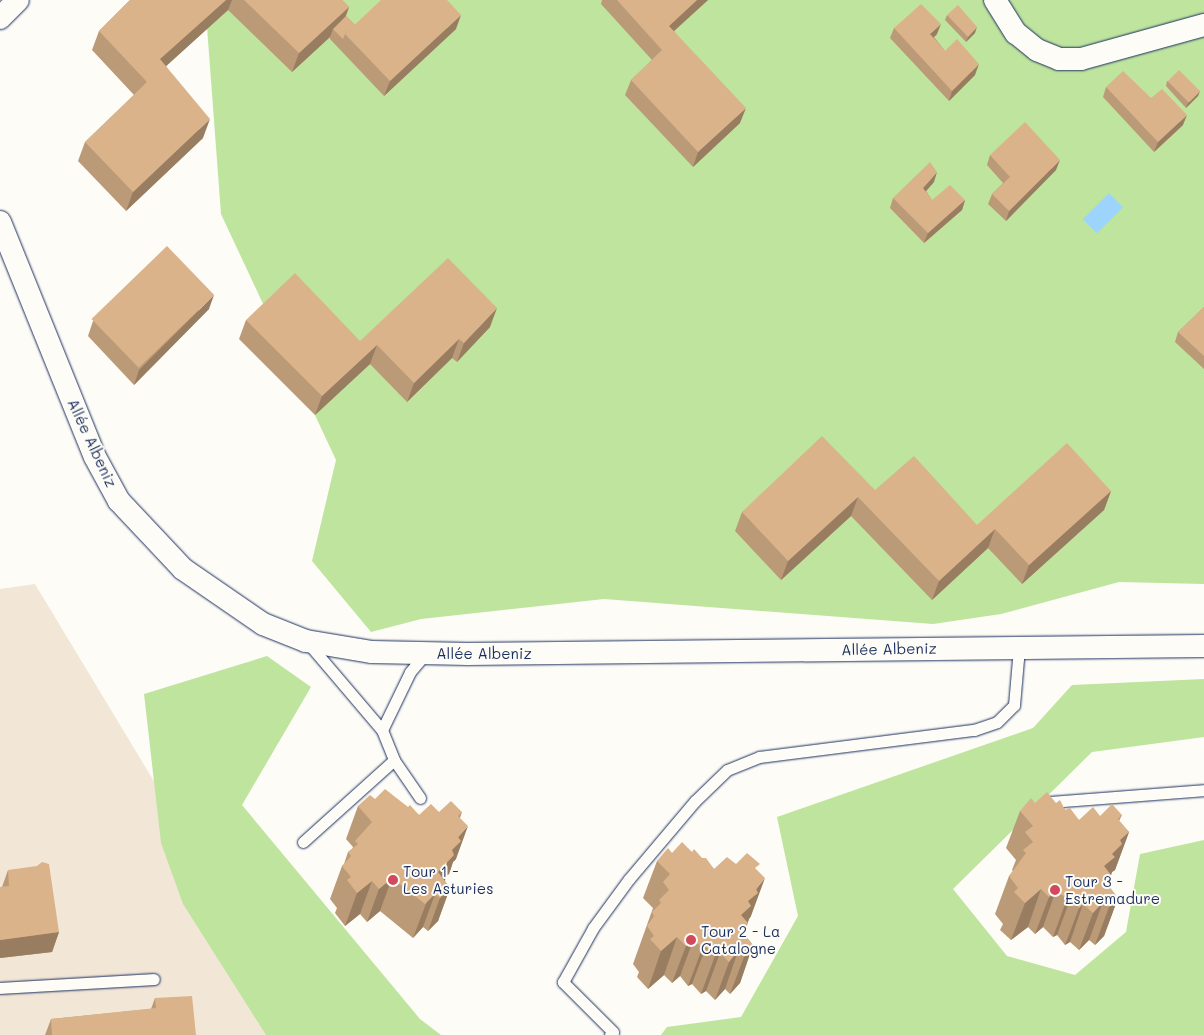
<!DOCTYPE html>
<meta charset="utf-8">
<style>
body{margin:0}
#map{position:relative;width:1204px;height:1035px;overflow:hidden;background:#fdfcf7;font-family:Mali,sans-serif}
div>[style]{position:absolute}
.built>*{inset:0;background:#f2e6d7}
.green>*{inset:0;background:#bfe49e}
.water>*{inset:0;background:#9dd4fc;transform-origin:0 0}
.roads{filter:drop-shadow(0 0 1px #1b2f5e) drop-shadow(0 0 1px #1b2f5e)}
.lane>*{height:11px;margin:-5.5px;padding:0 5.5px;transform-origin:5.5px;border-radius:5.5px;background:#fdfcf7}
.street>*{height:22px;margin:-11px;padding:0 11px;transform-origin:11px;border-radius:11px;background:#fdfcf7}
.wall>*{inset:0;background:#bb9a78}
.shaded-wall>*{inset:0;background:#997d61}
.building>*{inset:0;background:#dab38b;transform-origin:0 0}
.dots>*{width:14px;height:14px;translate:-50% -50%;box-sizing:border-box;border:2px solid #fdfcf7;border-radius:50%}
span{translate:-50% -50%;white-space:nowrap;text-align:center;line-height:1.15;-webkit-text-stroke:4px #fdfcf7;paint-order:stroke}
.street-label{font-size:15px;color:#1b2f5e}
.poi-label{font-size:15px;color:#1b2f5e}
.left{translate:0 -50%;text-align:left}
</style>
<div id="map">
<div class="built">
<i style="clip-path:polygon(35px 584px,307px 1035px,0 1035px,0 589px)"></i>
</div>
<div class="green">
<i style="clip-path:polygon(205px 0,1204px 0,1204px 584px,1119px 582px,1001px 614px,933px 624px,604px 599px,421px 619px,371px 632px,312px 561px,336px 460px,221px 214px)"></i>
<i style="clip-path:polygon(267px 656px,311px 687px,242px 805px,420px 1019px,441px 1035px,266px 1035px,183px 904px,161px 843px,144px 694px)"></i>
<i style="clip-path:polygon(1204px 679px,1204px 737px,1092px 752px,953px 889px,1007px 956px,1075px 975px,1126px 932px,1140px 854px,1204px 840px,1204px 1035px,661px 1035px,667px 1027px,741px 1017px,798px 916px,777px 817px,1033px 728px,1072px 685px)"></i>
</div>
<div class="water">
<i style="left:1109px;top:193px;width:20px;height:37px;rotate:45deg"></i>
</div>
<div class="roads">
<div class="lane">
<i style="left:308px;top:643px;width:114px;rotate:49.6deg"></i>
<i style="left:382px;top:730px;width:32px;rotate:68deg"></i>
<i style="left:394px;top:760px;width:46px;rotate:55.6deg"></i>
<i style="left:382px;top:730px;width:64px;rotate:-64.2deg"></i>
<i style="left:410px;top:672px;width:23px;rotate:-50deg"></i>
<i style="left:1049px;top:802px;width:155px;rotate:-4.4deg"></i>
<i style="left:303px;top:842px;width:122px;rotate:-42deg"></i>
<i style="left:0;top:988px;width:154px;rotate:-3.3deg"></i>
<i style="left:610px;top:1035px;width:4px;rotate:-45deg"></i>
<i style="left:613px;top:1032px;width:71px;rotate:-135deg"></i>
<i style="left:563px;top:982px;width:62px;rotate:-60.9deg"></i>
<i style="left:593px;top:928px;width:61px;rotate:-53.7deg"></i>
<i style="left:629px;top:879px;width:102px;rotate:-49.8deg"></i>
<i style="left:695px;top:801px;width:45px;rotate:-44.1deg"></i>
<i style="left:727px;top:770px;width:35px;rotate:-22deg"></i>
<i style="left:759px;top:757px;width:217px;rotate:-7.2deg"></i>
<i style="left:974px;top:730px;width:24px;rotate:-19deg"></i>
<i style="left:997px;top:722px;width:24px;rotate:-45deg"></i>
<i style="left:1014px;top:705px;width:57px;rotate:-85deg"></i>
</div>
<div class="street">
<i style="left:995px;top:0;width:39px;rotate:58deg"></i>
<i style="left:1016px;top:33px;width:27px;rotate:39deg"></i>
<i style="left:1037px;top:50px;width:24px;rotate:22deg"></i>
<i style="left:1059px;top:59px;width:22px"></i>
<i style="left:1081px;top:59px;width:128px;rotate:-15.5deg"></i>
<i style="left:0;top:18px;width:25px;rotate:-45deg"></i>
<i style="left:0;top:222px;width:253px;rotate:68deg"></i>
<i style="left:95px;top:457px;width:50px;rotate:61.4deg"></i>
<i style="left:119px;top:501px;width:93px;rotate:46.7deg"></i>
<i style="left:183px;top:569px;width:97px;rotate:34.5deg"></i>
<i style="left:263px;top:624px;width:46px;rotate:21.6deg"></i>
<i style="left:306px;top:641px;width:67px;rotate:9.5deg"></i>
<i style="left:372px;top:652px;width:96px;rotate:1.2deg"></i>
<i style="left:468px;top:654px;width:736px;rotate:-0.62deg"></i>
</div>
</div>
<div class="wall">
<i style="clip-path:polygon(130px 0,342px 0,349px 7px,346px 16px,355px 25px,456px 29px,384px 96px,330px 39px,330px 37px,292px 72px,228px 10px,166px 66px,203px 138px,126px 211px,78px 161px,85px 142px,134px 95px,92px 50px,99px 31px)"></i>
<i style="clip-path:polygon(602px 0,708px 0,674px 31px,740px 123px,693px 167px,625px 95px,631px 80px,652px 60px,601px 4px)"></i>
<i style="clip-path:polygon(947px 15px,975px 33px,966px 42px,945px 20px)"></i>
<i style="clip-path:polygon(894px 28px,937px 34px,934px 37px,945px 51px,975px 75px,949px 101px,890px 38px)"></i>
<i style="clip-path:polygon(1167px 81px,1200px 91px,1198px 96px,1186px 108px,1166px 86px)"></i>
<i style="clip-path:polygon(1106px 87px,1151px 98px,1183px 125px,1154px 152px,1103px 97px)"></i>
<i style="clip-path:polygon(990px 155px,1056px 170px,1006px 221px,988px 204px,992px 194px,1003px 183px,987px 165px)"></i>
<i style="clip-path:polygon(934px 182px,926px 191px,932px 200px,965px 200px,962px 210px,924px 243px,890px 208px,893px 198px)"></i>
<i style="clip-path:polygon(1204px 307px,1204px 369px,1175px 342px,1178px 332px)"></i>
<i style="clip-path:polygon(209px 309px,134px 385px,88px 336px,93px 321px)"></i>
<i style="clip-path:polygon(246px 320px,360px 341px,490px 327px,457px 362px,452px 358px,407px 402px,370px 364px,315px 415px,239px 339px)"></i>
<i style="clip-path:polygon(875px 490px,977px 525px,1111px 491px,1104px 510px,1022px 584px,988px 548px,932px 600px,851px 516px,781px 580px,735px 531px,742px 512px)"></i>
<i style="clip-path:polygon(375px 799px,408px 807px,419px 815px,439px 812px,462px 812px,460px 818px,456px 859px,453px 862px,449px 874px,446px 876px,445px 881px,450px 888px,438px 921px,428px 931px,423px 927px,413px 938px,380px 911px,367px 922px,360px 914px,345px 926px,335px 913px,337px 908px,330px 899px,342px 866px,344px 864px,348px 852px,352px 849px,353px 847px,346px 839px,358px 806px)"></i>
<i style="clip-path:polygon(1035px 803px,1056px 803px,1079px 820px,1100px 816px,1122px 815px,1119px 821px,1129px 832px,1115px 870px,1112px 872px,1108px 885px,1118px 898px,1104px 936px,1095px 945px,1089px 940px,1079px 950px,1070px 942px,1065px 945px,1057px 935px,1053px 937px,1043px 927px,1035px 934px,1028px 927px,1011px 940px,1000px 930px,1003px 924px,995px 914px,1009px 876px,1013px 871px,1012px 870px,1016px 860px,1006px 848px,1020px 811px)"></i>
<i style="clip-path:polygon(692px 852px,702px 858px,714px 869px,736px 864px,758px 871px,751px 916px,749px 919px,744px 934px,753px 945px,740px 983px,730px 994px,725px 989px,715px 1000px,706px 991px,701px 994px,692px 984px,688px 986px,680px 976px,672px 983px,664px 975px,648px 989px,637px 977px,639px 972px,633px 964px,653px 908px,643px 898px,657px 861px,672px 853px)"></i>
<i style="clip-path:polygon(8px 870px,59px 932px,52px 952px,0 958px,0 887px,2px 887px)"></i>
<i style="clip-path:polygon(155px 998px,196px 1035px,45px 1035px,51px 1019px,151px 1009px)"></i>
</div>
<div class="shaded-wall">
<i style="clip-path:polygon(226px 0,232px 0,228px 10px,153px 78px,160px 59px)"></i>
<i style="clip-path:polygon(697px 0,708px 0,663px 41px,669px 26px)"></i>
<i style="clip-path:polygon(349px 7px,342px 26px,333px 29px,330px 37px,292px 72px,299px 53px)"></i>
<i style="clip-path:polygon(461px 15px,456px 29px,384px 96px,390px 81px)"></i>
<i style="clip-path:polygon(941px 24px,937px 34px,927px 44px,930px 34px)"></i>
<i style="clip-path:polygon(977px 27px,975px 33px,966px 42px,968px 37px)"></i>
<i style="clip-path:polygon(979px 64px,975px 75px,949px 101px,952px 91px)"></i>
<i style="clip-path:polygon(1200px 91px,1198px 96px,1186px 108px,1188px 103px)"></i>
<i style="clip-path:polygon(746px 108px,740px 123px,693px 167px,698px 152px)"></i>
<i style="clip-path:polygon(1187px 115px,1183px 125px,1154px 152px,1158px 142px)"></i>
<i style="clip-path:polygon(210px 119px,203px 138px,126px 211px,133px 192px)"></i>
<i style="clip-path:polygon(1060px 160px,1056px 170px,1006px 221px,1009px 211px)"></i>
<i style="clip-path:polygon(937px 172px,934px 182px,920px 198px,923px 188px)"></i>
<i style="clip-path:polygon(965px 200px,962px 210px,924px 243px,928px 233px)"></i>
<i style="clip-path:polygon(214px 295px,209px 309px,134px 385px,139px 370px)"></i>
<i style="clip-path:polygon(497px 308px,490px 327px,457px 362px,464px 343px)"></i>
<i style="clip-path:polygon(459px 339px,452px 358px,407px 402px,414px 383px)"></i>
<i style="clip-path:polygon(377px 345px,370px 364px,315px 415px,322px 396px)"></i>
<i style="clip-path:polygon(1111px 491px,1104px 510px,1022px 584px,1029px 565px)"></i>
<i style="clip-path:polygon(858px 497px,851px 516px,781px 580px,788px 561px)"></i>
<i style="clip-path:polygon(995px 529px,988px 548px,932px 600px,939px 581px)"></i>
<i style="clip-path:polygon(468px 826px,456px 859px,453px 862px,449px 874px,446px 876px,442px 888px,435px 894px,423px 927px,413px 938px,438px 872px,458px 837px)"></i>
<i style="clip-path:polygon(1129px 832px,1115px 870px,1112px 872px,1101px 905px,1103px 902px,1089px 940px,1079px 950px,1093px 913px,1104px 866px,1120px 840px)"></i>
<i style="clip-path:polygon(392px 878px,380px 911px,367px 922px,379px 889px)"></i>
<i style="clip-path:polygon(765px 878px,751px 916px,749px 919px,725px 989px,715px 1000px,729px 962px,741px 915px,748px 901px,756px 889px)"></i>
<i style="clip-path:polygon(372px 881px,360px 914px,345px 926px,357px 893px)"></i>
<i style="clip-path:polygon(450px 888px,438px 921px,428px 931px,440px 898px)"></i>
<i style="clip-path:polygon(1041px 889px,1028px 927px,1011px 940px,1025px 903px)"></i>
<i style="clip-path:polygon(1056px 890px,1043px 927px,1035px 934px,1049px 897px)"></i>
<i style="clip-path:polygon(1071px 897px,1057px 935px,1053px 937px,1067px 899px)"></i>
<i style="clip-path:polygon(1118px 898px,1104px 936px,1095px 945px,1109px 907px)"></i>
<i style="clip-path:polygon(1083px 904px,1070px 942px,1065px 945px,1079px 908px)"></i>
<i style="clip-path:polygon(59px 932px,52px 952px,0 958px,0 940px)"></i>
<i style="clip-path:polygon(677px 937px,664px 975px,648px 989px,661px 951px)"></i>
<i style="clip-path:polygon(694px 938px,680px 976px,672px 983px,686px 946px)"></i>
<i style="clip-path:polygon(753px 945px,740px 983px,730px 994px,744px 957px)"></i>
<i style="clip-path:polygon(706px 947px,692px 984px,688px 986px,702px 949px)"></i>
<i style="clip-path:polygon(720px 953px,706px 991px,701px 994px,715px 956px)"></i>
</div>
<div class="building">
<i style="clip-path:polygon(130px 0,226px 0,160px 59px,210px 119px,133px 192px,85px 142px,147px 82px,99px 31px)"></i>
<i style="clip-path:polygon(244px 0,342px 0,349px 7px,299px 53px)"></i>
<i style="clip-path:polygon(381px 0,447px 0,461px 15px,390px 81px,345px 34px)"></i>
<i style="clip-path:polygon(617px 0,697px 0,669px 26px,746px 108px,698px 152px,631px 80px,662px 50px)"></i>
<i style="clip-path:polygon(921px 4px,941px 24px,930px 34px,945px 51px,957px 39px,979px 64px,952px 91px,894px 28px)"></i>
<i style="clip-path:polygon(958px 5px,977px 27px,968px 37px,947px 15px)"></i>
<i style="clip-path:polygon(346px 16px,355px 25px,345px 34px,343px 39px,333px 29px)"></i>
<i style="left:1179px;top:70px;width:30px;height:16px;rotate:45deg"></i>
<i style="clip-path:polygon(1123px 71px,1151px 98px,1162px 89px,1187px 115px,1158px 142px,1106px 87px)"></i>
<i style="clip-path:polygon(1025px 122px,1060px 160px,1009px 211px,992px 194px,1010px 177px,990px 155px)"></i>
<i style="clip-path:polygon(930px 162px,937px 172px,923px 188px,932px 200px,950px 185px,965px 200px,928px 233px,893px 198px)"></i>
<i style="left:167px;top:246px;width:68px;height:105px;rotate:46deg"></i>
<i style="clip-path:polygon(448px 258px,497px 308px,464px 343px,459px 339px,414px 383px,377px 345px,322px 396px,246px 320px,295px 273px,360px 341px)"></i>
<i style="clip-path:polygon(1204px 307px,1204px 356px,1178px 332px)"></i>
<i style="clip-path:polygon(822px 436px,875px 490px,914px 456px,977px 525px,1067px 443px,1111px 491px,1029px 565px,995px 529px,939px 581px,858px 497px,788px 561px,742px 512px)"></i>
<i style="clip-path:polygon(385px 789px,408px 807px,410px 805px,419px 815px,431px 804px,439px 812px,451px 801px,462px 812px,458px 816px,468px 826px,458px 837px,461px 841px,452px 850px,454px 855px,438px 872px,450px 888px,440px 898px,435px 894px,425px 904px,392px 878px,379px 889px,372px 881px,357px 893px,347px 880px,351px 877px,342px 866px,351px 856px,348px 852px,358px 844px,355px 841px,372px 822px,358px 806px,370px 795px,375px 799px)"></i>
<i style="clip-path:polygon(1047px 792px,1056px 803px,1060px 800px,1065px 810px,1070px 808px,1079px 820px,1093px 807px,1100px 816px,1112px 804px,1122px 815px,1118px 819px,1129px 832px,1120px 840px,1122px 844px,1112px 854px,1115px 857px,1104px 866px,1111px 875px,1105px 882px,1118px 898px,1109px 907px,1103px 902px,1093px 913px,1083px 904px,1079px 908px,1071px 897px,1067px 899px,1056px 890px,1049px 897px,1041px 889px,1025px 903px,1014px 892px,1018px 888px,1009px 876px,1026px 853px,1023px 850px,1033px 842px,1025px 832px,1033px 826px,1020px 811px,1031px 798px,1035px 803px)"></i>
<i style="clip-path:polygon(682px 842px,692px 852px,694px 849px,702px 858px,706px 858px,714px 869px,727px 857px,736px 864px,747px 853px,760px 864px,755px 868px,765px 878px,756px 889px,758px 893px,748px 901px,751px 906px,741px 915px,748px 923px,741px 931px,753px 945px,744px 957px,738px 951px,729px 962px,720px 953px,715px 956px,706px 947px,702px 949px,694px 938px,686px 946px,677px 937px,661px 951px,650px 939px,654px 936px,647px 926px,654px 916px,652px 912px,661px 903px,659px 900px,669px 890px,663px 882px,670px 874px,657px 861px,668px 848px,672px 853px)"></i>
<i style="clip-path:polygon(42px 862px,49px 864px,59px 932px,0 940px,0 887px,9px 886px,8px 870px,37px 866px)"></i>
<i style="clip-path:polygon(192px 996px,196px 1035px,52px 1035px,51px 1019px,156px 1008px,155px 998px)"></i>
</div>
<div class="dots">
<i style="left:393px;top:880px;background:#d1495b"></i>
<i style="left:1055px;top:890px;background:#d1495b"></i>
<i style="left:691px;top:940px;background:#d1495b"></i>
</div>
<div class="street-label">
<span style="left:92px;top:443px;rotate:65deg">Allée Albeniz</span>
<span style="left:889px;top:649px;rotate:-1deg">Allée Albeniz</span>
<span style="left:484px;top:654px">Allée Albeniz</span>
</div>
<div class="poi-label">
<span class="left" style="left:403px;top:880px">Tour 1 -<br>Les Asturies</span>
<span class="left" style="left:1065px;top:890px">Tour 3 -<br>Estremadure</span>
<span class="left" style="left:701px;top:940px">Tour 2 - La<br>Catalogne</span>
</div>
</div>
